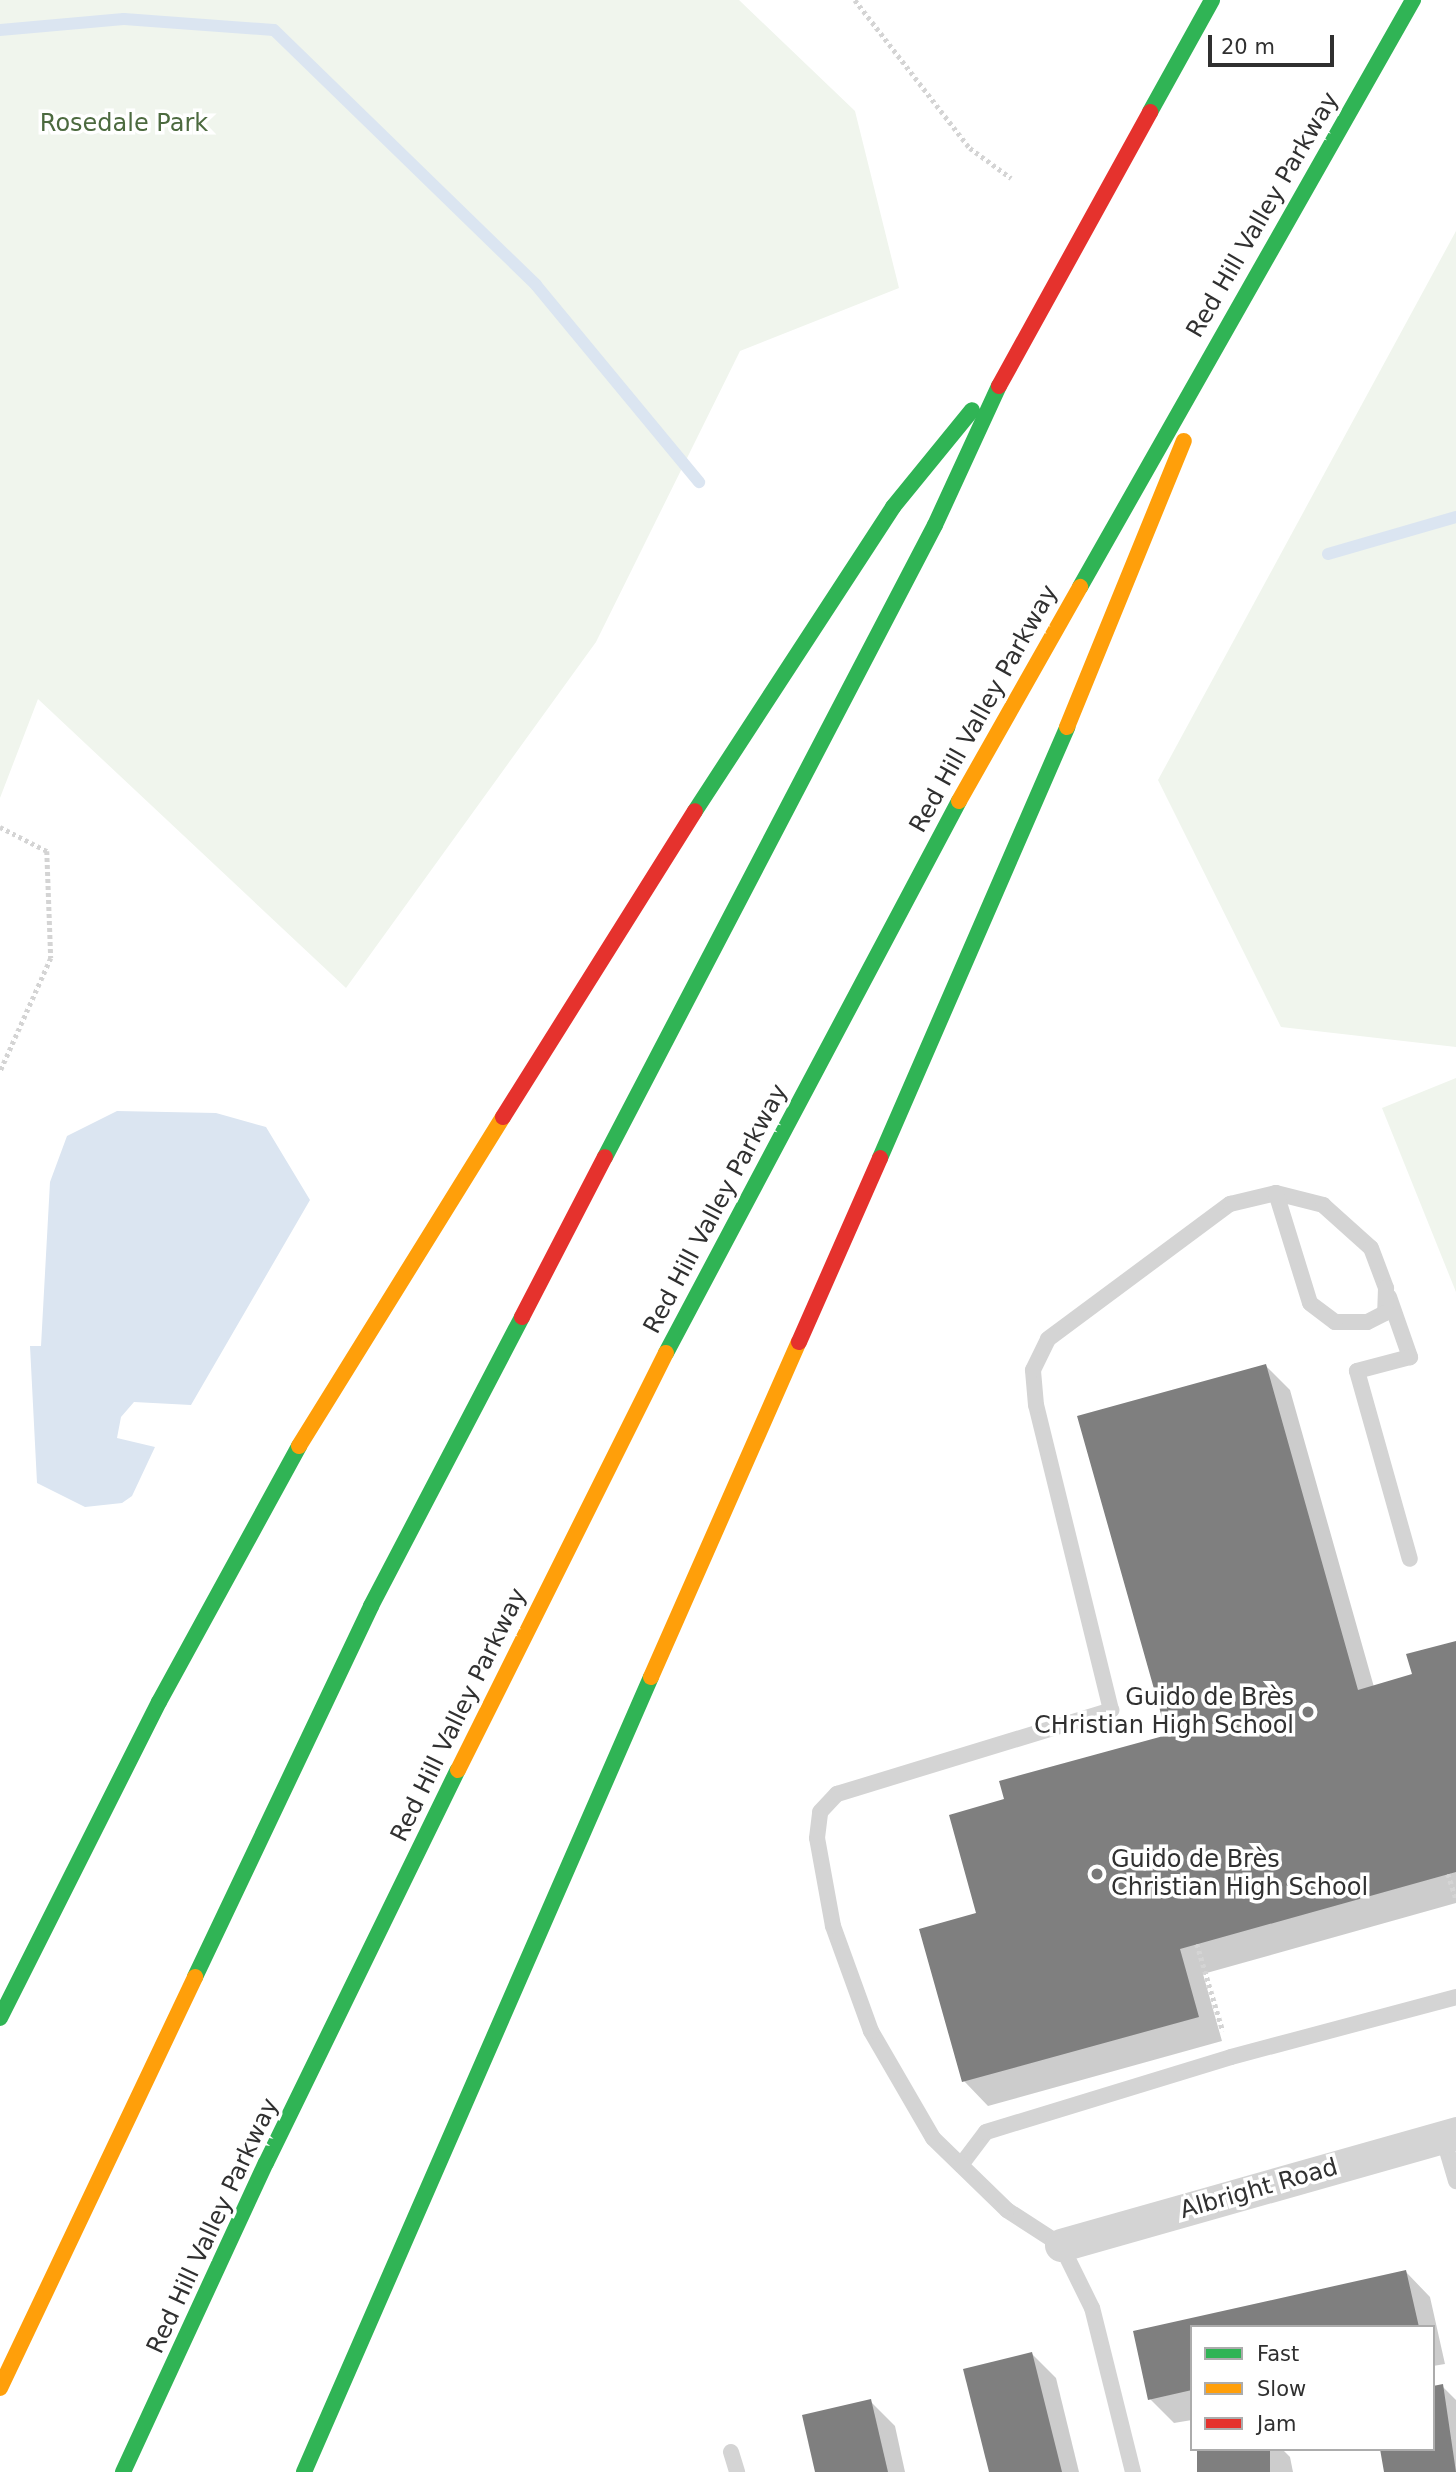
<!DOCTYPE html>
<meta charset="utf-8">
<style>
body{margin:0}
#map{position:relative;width:1456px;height:2472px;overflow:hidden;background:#fff;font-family:"DejaVu Sans",sans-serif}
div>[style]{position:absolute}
.green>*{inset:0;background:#f0f5ed}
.water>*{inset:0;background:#dbe5f1}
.shadow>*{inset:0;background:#0003}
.stream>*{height:12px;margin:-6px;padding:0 6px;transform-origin:6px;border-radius:6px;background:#dbe5f1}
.building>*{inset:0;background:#7f7f7f;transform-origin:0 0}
.path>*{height:4.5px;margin-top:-2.25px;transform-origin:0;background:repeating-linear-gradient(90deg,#d4d4d4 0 3.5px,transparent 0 7px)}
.lane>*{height:16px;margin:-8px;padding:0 8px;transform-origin:8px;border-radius:8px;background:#d4d4d4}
.street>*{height:33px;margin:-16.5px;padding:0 16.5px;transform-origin:16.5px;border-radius:16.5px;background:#d4d4d4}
.fast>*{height:16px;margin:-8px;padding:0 8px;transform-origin:8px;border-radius:8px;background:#30b455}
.slow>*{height:16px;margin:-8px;padding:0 8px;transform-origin:8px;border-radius:8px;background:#ff9f0a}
.jam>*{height:16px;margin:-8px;padding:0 8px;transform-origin:8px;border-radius:8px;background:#e5322d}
.dots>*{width:19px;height:19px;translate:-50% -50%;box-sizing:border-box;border:4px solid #fff;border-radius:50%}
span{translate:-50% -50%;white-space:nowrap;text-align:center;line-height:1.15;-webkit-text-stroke:7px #fff;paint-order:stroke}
.park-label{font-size:24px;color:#4c6a3f}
.street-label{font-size:24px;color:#303030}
.poi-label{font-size:24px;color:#303030}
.right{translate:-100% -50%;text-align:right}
.left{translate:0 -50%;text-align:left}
.legend{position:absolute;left:1190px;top:2325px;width:245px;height:126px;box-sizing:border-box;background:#fff;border:2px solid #acacac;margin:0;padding:9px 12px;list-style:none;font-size:21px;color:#303030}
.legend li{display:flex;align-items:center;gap:14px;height:35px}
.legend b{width:35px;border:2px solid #acacac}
.scale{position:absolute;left:1208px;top:35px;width:126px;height:32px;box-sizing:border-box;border:4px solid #303030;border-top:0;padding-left:9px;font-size:21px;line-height:24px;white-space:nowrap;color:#303030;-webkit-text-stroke:5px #fff;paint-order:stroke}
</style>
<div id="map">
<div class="green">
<i style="clip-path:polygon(0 0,739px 0,855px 111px,899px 288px,740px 351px,596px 642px,346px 988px,38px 699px,0 798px)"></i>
<i style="clip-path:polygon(1456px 231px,1456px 1047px,1281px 1027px,1158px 780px)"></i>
<i style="clip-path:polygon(1456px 1078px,1456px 1292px,1382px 1108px)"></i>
</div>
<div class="water">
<i style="clip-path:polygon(117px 1111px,216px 1113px,266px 1127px,310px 1200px,191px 1405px,134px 1402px,121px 1417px,117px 1438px,155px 1447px,132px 1496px,122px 1503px,85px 1507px,37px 1483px,30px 1346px,41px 1346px,50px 1182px,67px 1136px)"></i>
</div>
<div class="shadow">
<i style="clip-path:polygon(1266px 1366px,1290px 1390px,1374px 1687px,1414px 1675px,1456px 1642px,1456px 1903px,1203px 1974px,1222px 2041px,988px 2106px,964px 2081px,978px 1915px,1007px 1801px,1169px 1736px)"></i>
<i style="clip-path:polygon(1406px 2272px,1430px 2297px,1445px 2364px,1433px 2366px,1433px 2327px,1192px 2327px,1192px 2420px,1174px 2423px,1150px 2399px,1135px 2332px)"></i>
<i style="clip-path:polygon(1032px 2354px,1056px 2378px,1079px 2472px,990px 2472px)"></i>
<i style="clip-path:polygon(1442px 2386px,1456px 2400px,1456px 2472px,1386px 2472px,1433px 2449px)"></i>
<i style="clip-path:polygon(870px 2401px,895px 2426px,905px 2472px,817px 2472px)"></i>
<i style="clip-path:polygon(1199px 2449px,1282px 2449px,1290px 2457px,1293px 2472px,1204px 2472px)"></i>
</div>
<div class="stream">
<i style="left:0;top:30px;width:124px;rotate:-5.1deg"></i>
<i style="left:124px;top:19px;width:150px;rotate:4.2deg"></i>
<i style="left:274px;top:30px;width:366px;rotate:44.2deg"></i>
<i style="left:536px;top:285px;width:256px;rotate:50.4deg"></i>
<i style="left:1328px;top:554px;width:133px;rotate:-16.1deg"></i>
</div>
<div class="building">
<i style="clip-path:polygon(1266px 1364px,1358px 1690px,1412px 1674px,1406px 1654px,1456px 1641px,1456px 1872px,1180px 1949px,1199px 2017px,962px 2082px,919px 1929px,976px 1913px,949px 1815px,1004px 1799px,999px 1781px,1167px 1735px,1077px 1416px)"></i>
<i style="clip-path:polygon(1406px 2270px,1419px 2327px,1192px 2327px,1192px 2390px,1148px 2400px,1133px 2331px)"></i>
<i style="clip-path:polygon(1032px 2352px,1062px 2472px,989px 2472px,963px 2369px)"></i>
<i style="clip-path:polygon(1443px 2384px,1456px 2472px,1384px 2472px,1380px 2449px,1433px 2449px,1433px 2386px)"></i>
<i style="clip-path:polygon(871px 2399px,888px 2472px,815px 2472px,802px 2415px)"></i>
<i style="left:1197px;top:2449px;width:73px;height:24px"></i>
</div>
<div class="path">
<i style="left:855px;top:0;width:187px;rotate:52.2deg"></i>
<i style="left:970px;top:148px;width:51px;rotate:36.2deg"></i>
<i style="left:0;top:827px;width:53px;rotate:27.1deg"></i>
<i style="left:47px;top:851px;width:107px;rotate:87.9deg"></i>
<i style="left:51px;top:958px;width:125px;rotate:114.1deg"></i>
<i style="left:1448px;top:1874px;width:26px;rotate:72deg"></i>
<i style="left:1197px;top:1944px;width:91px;rotate:73.4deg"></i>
</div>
<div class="lane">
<i style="left:1389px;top:1297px;width:64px;rotate:70.7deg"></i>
<i style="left:1410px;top:1357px;width:55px;rotate:165.2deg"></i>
<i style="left:1357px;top:1371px;width:195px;rotate:74.3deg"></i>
<i style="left:1443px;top:2137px;width:46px;rotate:73.5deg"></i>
<i style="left:961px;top:2165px;width:41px;rotate:-52.9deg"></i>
<i style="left:986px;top:2132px;width:256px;rotate:-17deg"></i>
<i style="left:1231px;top:2057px;width:233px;rotate:-14.9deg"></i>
<i style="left:731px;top:2452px;width:21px;rotate:73deg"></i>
<i style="left:1133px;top:2472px;width:169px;rotate:-104deg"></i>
<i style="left:1092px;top:2308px;width:70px;rotate:-116.2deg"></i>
<i style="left:1061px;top:2245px;width:64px;rotate:-147.1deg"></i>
<i style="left:1007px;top:2210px;width:103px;rotate:-135.8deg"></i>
<i style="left:933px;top:2138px;width:124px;rotate:-120.1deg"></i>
<i style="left:871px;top:2031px;width:112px;rotate:-109.9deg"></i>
<i style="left:833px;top:1926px;width:89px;rotate:-100.3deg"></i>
<i style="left:817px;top:1838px;width:26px;rotate:-83deg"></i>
<i style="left:820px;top:1812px;width:25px;rotate:-47deg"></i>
<i style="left:837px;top:1794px;width:287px;rotate:-17deg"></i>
<i style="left:1111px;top:1710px;width:314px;rotate:-103.8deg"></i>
<i style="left:1036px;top:1405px;width:35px;rotate:-95deg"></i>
<i style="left:1033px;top:1370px;width:34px;rotate:-64deg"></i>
<i style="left:1048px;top:1339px;width:227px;rotate:-36.6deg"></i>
<i style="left:1230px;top:1204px;width:47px;rotate:-13.4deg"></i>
<i style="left:1276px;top:1193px;width:49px;rotate:14.3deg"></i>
<i style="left:1323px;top:1205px;width:64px;rotate:41.9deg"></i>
<i style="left:1371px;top:1248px;width:43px;rotate:69.4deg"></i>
<i style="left:1386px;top:1288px;width:25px;rotate:92deg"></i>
<i style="left:1385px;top:1313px;width:20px;rotate:153deg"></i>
<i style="left:1367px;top:1322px;width:32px;rotate:180deg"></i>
<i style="left:1335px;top:1322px;width:31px;rotate:-143deg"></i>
<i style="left:1310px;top:1303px;width:115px;rotate:-107.2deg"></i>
</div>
<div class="street">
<i style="left:1061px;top:2245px;width:411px;rotate:-15.8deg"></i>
</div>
<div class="fast">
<i style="left:1150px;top:112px;width:128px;rotate:-61deg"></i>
<i style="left:1080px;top:587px;width:675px;rotate:-60.43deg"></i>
<i style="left:695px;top:811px;width:363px;rotate:-56.9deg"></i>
<i style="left:893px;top:507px;width:125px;rotate:-50.8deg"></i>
<i style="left:605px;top:1157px;width:713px;rotate:-62.43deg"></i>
<i style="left:935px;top:525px;width:153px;rotate:-65.3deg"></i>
<i style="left:880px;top:1158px;width:470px;rotate:-66.5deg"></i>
<i style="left:666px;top:1353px;width:625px;rotate:-62.04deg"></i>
<i style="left:195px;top:1977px;width:411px;rotate:-64.6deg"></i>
<i style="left:371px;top:1606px;width:326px;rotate:-62.4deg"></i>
<i style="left:0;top:2018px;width:354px;rotate:-63.3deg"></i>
<i style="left:159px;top:1702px;width:292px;rotate:-61.3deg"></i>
<i style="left:123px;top:2472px;width:340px;rotate:-65.2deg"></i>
<i style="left:266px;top:2163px;width:437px;rotate:-64deg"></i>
<i style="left:304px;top:2472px;width:867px;rotate:-66.42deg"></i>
</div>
<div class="slow">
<i style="left:1067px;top:727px;width:309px;rotate:-67.8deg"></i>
<i style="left:959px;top:801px;width:246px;rotate:-60.5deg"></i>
<i style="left:299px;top:1446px;width:387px;rotate:-58.2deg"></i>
<i style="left:651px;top:1677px;width:366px;rotate:-66.2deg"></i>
<i style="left:458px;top:1770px;width:466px;rotate:-63.5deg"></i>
<i style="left:0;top:2388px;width:455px;rotate:-64.6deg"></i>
</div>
<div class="jam">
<i style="left:999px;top:386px;width:313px;rotate:-61.1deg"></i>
<i style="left:503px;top:1117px;width:361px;rotate:-57.9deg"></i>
<i style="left:522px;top:1317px;width:180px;rotate:-62.6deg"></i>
<i style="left:799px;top:1342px;width:201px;rotate:-66.2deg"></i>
</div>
<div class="dots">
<i style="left:1308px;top:1712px;background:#787878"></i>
<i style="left:1097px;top:1874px;background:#787878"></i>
</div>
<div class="park-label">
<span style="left:124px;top:124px">Rosedale Park</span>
</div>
<div class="street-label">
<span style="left:1263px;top:215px;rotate:-60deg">Red Hill Valley Parkway</span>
<span style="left:984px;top:709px;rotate:-61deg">Red Hill Valley Parkway</span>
<span style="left:716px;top:1209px;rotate:-62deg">Red Hill Valley Parkway</span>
<span style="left:459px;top:1715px;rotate:-64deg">Red Hill Valley Parkway</span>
<span style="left:1259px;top:2189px;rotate:-16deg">Albright Road</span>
<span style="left:213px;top:2226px;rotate:-65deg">Red Hill Valley Parkway</span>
</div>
<div class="poi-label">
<span class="right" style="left:1294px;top:1712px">Guido de Brès<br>CHristian High School</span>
<span class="left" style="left:1111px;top:1874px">Guido de Brès<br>Christian High School</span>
</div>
<ul class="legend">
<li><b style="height:9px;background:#30b455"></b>Fast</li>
<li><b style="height:9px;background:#ff9f0a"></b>Slow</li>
<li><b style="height:9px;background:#e5322d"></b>Jam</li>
</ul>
<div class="scale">20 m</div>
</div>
